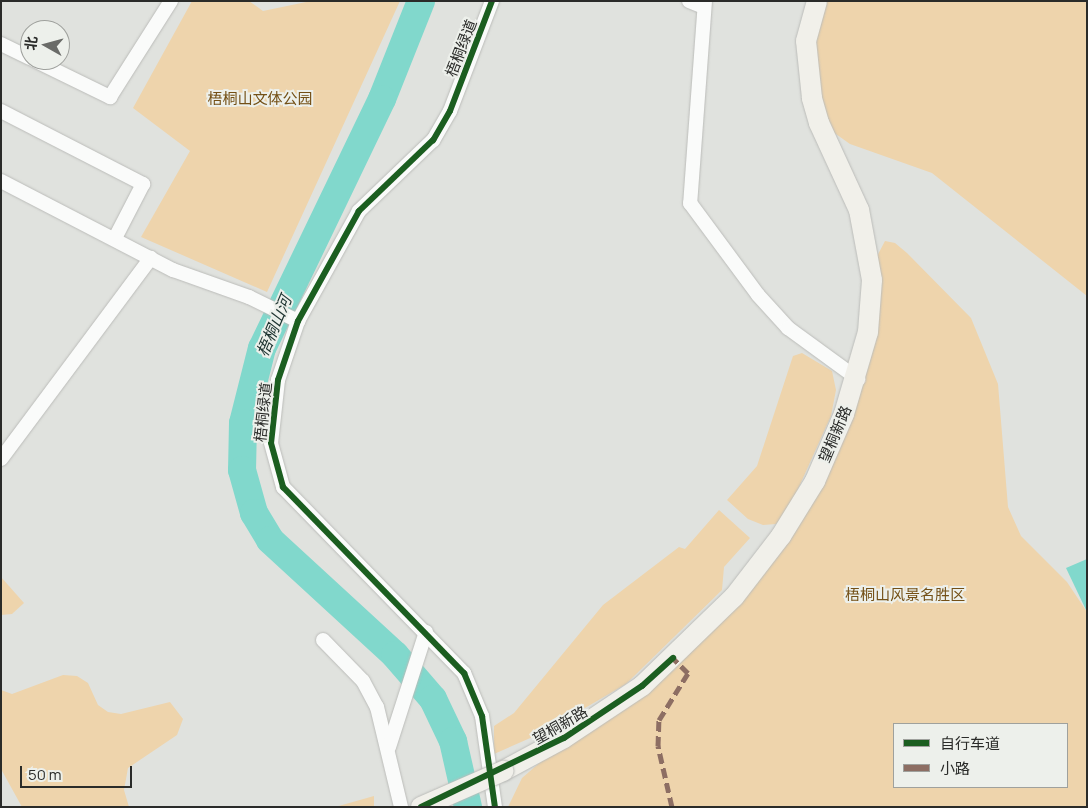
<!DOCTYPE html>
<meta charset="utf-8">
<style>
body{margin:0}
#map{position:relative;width:1088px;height:808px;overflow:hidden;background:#e0e2de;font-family:Manrope,"Noto Sans SC",sans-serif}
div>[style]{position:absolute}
.green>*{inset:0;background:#eed4ac}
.water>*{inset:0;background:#81d8cc}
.river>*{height:28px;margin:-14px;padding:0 14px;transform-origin:14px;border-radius:14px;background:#81d8cc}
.roads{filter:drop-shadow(0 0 1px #bbbcb9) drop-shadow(0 0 1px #bbbcb9)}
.street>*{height:14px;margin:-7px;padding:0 7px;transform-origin:7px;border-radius:7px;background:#fafbfa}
.secondary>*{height:20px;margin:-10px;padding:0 10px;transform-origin:10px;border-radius:10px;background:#f1f0ea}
.bridges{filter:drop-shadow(0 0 1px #bbbcb9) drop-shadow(0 0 1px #bbbcb9)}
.secondary-bridge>*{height:20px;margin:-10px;padding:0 10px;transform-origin:10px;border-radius:10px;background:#f1f0ea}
.quiet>*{height:5px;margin-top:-2.5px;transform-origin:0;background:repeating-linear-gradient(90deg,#8d6e63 0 10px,transparent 0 15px)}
.cycleway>*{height:6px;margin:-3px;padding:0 3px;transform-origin:3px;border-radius:3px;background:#1b5e20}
span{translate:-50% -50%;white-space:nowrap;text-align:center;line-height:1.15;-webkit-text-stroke:4px #edf0eb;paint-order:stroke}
.street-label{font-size:15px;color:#2a2b29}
.park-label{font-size:15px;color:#745016}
.water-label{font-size:16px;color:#1c322f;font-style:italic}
.frame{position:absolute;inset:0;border:2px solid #2a2b29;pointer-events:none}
.legend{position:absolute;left:893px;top:723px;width:175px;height:65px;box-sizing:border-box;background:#edf0eb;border:1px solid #9fa19d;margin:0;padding:6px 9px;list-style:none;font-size:15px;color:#2a2b29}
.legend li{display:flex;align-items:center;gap:10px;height:25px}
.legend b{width:25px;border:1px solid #9fa19d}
.north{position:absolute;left:20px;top:20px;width:50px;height:50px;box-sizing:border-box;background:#edf0eb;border:1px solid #9fa19d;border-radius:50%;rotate:277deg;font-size:14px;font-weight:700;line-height:20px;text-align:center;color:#2a2b29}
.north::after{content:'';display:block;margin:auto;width:18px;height:22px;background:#6a6b68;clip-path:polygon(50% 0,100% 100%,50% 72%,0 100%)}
.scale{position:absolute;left:20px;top:766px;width:112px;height:22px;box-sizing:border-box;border:2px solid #2a2b29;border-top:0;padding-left:6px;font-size:15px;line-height:18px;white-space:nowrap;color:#2a2b29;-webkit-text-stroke:4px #edf0eb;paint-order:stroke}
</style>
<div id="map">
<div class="green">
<i style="clip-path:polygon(192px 1px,249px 1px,263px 11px,311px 1px,400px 1px,267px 292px,141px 237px,190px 151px,133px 108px)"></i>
<i style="clip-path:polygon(820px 1px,1087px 1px,1087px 296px,932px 173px,850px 144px,826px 127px,808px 53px)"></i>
<i style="clip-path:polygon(evenodd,885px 241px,895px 243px,907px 253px,971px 318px,998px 384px,1008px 507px,1021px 536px,1067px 582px,1087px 612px,1087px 807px,508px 807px,522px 778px,551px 753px,674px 670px,806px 512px,866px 371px,875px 260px,885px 241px,894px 724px,1067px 724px,1067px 787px,894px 787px,894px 724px)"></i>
<i style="clip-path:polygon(802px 353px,832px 371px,836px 390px,831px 416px,789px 509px,776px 524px,763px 525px,748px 519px,727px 500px,757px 466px,793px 356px)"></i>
<i style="clip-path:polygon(719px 510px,750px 538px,724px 567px,722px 590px,626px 684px,544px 732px,494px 754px,494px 726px,514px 713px,603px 605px,679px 547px,685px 549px)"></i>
<i style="clip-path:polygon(1px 577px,24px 603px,12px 614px,1px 615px)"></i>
<i style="clip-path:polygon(63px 675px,77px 676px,88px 683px,98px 705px,108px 712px,121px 714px,170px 702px,183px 719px,177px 735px,128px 768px,124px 790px,129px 807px,22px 807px,1px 769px,1px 690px,12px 694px)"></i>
<i style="clip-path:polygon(374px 796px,374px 807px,335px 807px)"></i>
</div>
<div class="water">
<i style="clip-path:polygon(1087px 559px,1087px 612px,1066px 568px)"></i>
</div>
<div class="river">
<i style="left:421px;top:1px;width:105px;rotate:111.7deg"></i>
<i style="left:382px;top:99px;width:276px;rotate:115.7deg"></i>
<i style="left:262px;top:348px;width:77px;rotate:104.2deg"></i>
<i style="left:243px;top:423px;width:47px;rotate:91.2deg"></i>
<i style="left:242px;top:470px;width:45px;rotate:74.4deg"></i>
<i style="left:254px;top:513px;width:31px;rotate:59deg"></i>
<i style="left:270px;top:540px;width:170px;rotate:42.6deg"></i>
<i style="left:395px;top:655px;width:58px;rotate:49.2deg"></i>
<i style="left:433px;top:699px;width:47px;rotate:64.5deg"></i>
<i style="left:453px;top:741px;width:68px;rotate:77.2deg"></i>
</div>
<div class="roads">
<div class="street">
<i style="left:492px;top:1px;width:118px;rotate:110.9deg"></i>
<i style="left:450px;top:111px;width:34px;rotate:120deg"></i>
<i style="left:433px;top:140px;width:103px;rotate:136.2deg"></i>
<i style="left:359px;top:211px;width:126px;rotate:119deg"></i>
<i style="left:298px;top:321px;width:62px;rotate:108.7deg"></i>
<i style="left:278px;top:380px;width:63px;rotate:96.3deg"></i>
<i style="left:271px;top:443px;width:46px;rotate:74.7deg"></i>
<i style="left:283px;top:487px;width:260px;rotate:45.8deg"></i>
<i style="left:464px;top:673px;width:47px;rotate:67.3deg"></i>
<i style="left:482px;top:716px;width:92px;rotate:81.9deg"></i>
<i style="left:689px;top:1px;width:16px;rotate:22deg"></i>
<i style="left:705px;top:1px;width:203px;rotate:94.2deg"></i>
<i style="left:690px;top:203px;width:114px;rotate:53.5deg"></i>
<i style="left:758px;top:295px;width:45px;rotate:47.7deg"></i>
<i style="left:788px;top:328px;width:87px;rotate:36.1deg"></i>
<i style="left:1px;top:44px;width:32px;rotate:26deg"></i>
<i style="left:34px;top:60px;width:85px;rotate:26deg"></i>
<i style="left:110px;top:97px;width:114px;rotate:-57.6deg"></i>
<i style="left:1px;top:111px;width:160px;rotate:27.2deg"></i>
<i style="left:143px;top:184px;width:61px;rotate:117.4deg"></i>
<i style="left:1px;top:181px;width:194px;rotate:27.4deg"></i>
<i style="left:173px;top:270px;width:81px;rotate:19.6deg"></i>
<i style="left:249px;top:297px;width:55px;rotate:26.1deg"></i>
<i style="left:1px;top:459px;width:251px;rotate:-53.3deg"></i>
<i style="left:323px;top:640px;width:57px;rotate:45.7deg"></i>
<i style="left:363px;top:681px;width:30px;rotate:62deg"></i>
<i style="left:377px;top:707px;width:103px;rotate:76.5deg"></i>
<i style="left:389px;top:747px;width:121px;rotate:-72.2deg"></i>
</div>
<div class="secondary">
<i style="left:503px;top:771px;width:69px;rotate:-28.4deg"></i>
<i style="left:564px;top:738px;width:94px;rotate:-33.7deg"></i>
<i style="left:642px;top:686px;width:128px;rotate:-44.1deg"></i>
<i style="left:734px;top:597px;width:77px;rotate:-52.4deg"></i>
<i style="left:781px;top:536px;width:65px;rotate:-58.3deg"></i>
<i style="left:815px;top:481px;width:73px;rotate:-66.6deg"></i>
<i style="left:844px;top:414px;width:85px;rotate:-73.7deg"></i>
<i style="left:868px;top:332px;width:52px;rotate:-85.6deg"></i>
<i style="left:872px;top:280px;width:71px;rotate:-100.5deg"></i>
<i style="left:859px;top:210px;width:96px;rotate:-114.7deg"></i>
<i style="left:819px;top:123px;width:26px;rotate:-106deg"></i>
<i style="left:812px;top:98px;width:57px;rotate:-96deg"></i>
<i style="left:806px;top:41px;width:41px;rotate:-74.6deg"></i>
</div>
</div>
<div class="bridges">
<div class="secondary-bridge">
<i style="left:421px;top:807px;width:90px;rotate:-23.7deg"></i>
</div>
</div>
<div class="quiet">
<i style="left:672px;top:807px;width:63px;rotate:-102.9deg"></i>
<i style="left:658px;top:746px;width:26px;rotate:-88deg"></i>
<i style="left:659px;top:720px;width:55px;rotate:-58.3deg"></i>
<i style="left:688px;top:673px;width:21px;rotate:-135deg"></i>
</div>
<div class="cycleway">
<i style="left:492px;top:1px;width:118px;rotate:110.9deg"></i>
<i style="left:450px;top:111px;width:34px;rotate:120deg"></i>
<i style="left:433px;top:140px;width:103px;rotate:136.2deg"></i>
<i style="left:359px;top:211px;width:126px;rotate:119deg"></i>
<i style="left:298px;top:321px;width:62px;rotate:108.7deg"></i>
<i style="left:278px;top:380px;width:63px;rotate:96.3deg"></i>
<i style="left:271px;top:443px;width:46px;rotate:74.7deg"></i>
<i style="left:283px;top:487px;width:260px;rotate:45.8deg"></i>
<i style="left:464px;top:673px;width:47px;rotate:67.3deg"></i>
<i style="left:482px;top:716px;width:92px;rotate:81.9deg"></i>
<i style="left:421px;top:807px;width:159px;rotate:-25.8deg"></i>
<i style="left:564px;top:738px;width:94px;rotate:-33.7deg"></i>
<i style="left:642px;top:686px;width:42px;rotate:-42.1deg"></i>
</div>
<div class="street-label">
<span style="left:461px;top:48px;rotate:-69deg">梧桐绿道</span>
<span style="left:263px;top:412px;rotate:-84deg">梧桐绿道</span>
<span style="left:835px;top:434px;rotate:-67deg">望桐新路</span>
<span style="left:560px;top:725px;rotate:-30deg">望桐新路</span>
</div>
<div class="park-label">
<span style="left:260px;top:99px">梧桐山文体公园</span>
<span style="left:905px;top:595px">梧桐山风景名胜区</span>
</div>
<div class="water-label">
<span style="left:274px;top:326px;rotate:-67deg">梧桐山河</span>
</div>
<div class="frame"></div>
<ul class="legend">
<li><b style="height:6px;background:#1b5e20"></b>自行车道</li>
<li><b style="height:6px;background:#8d6e63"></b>小路</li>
</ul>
<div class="north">北</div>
<div class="scale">50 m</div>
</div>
